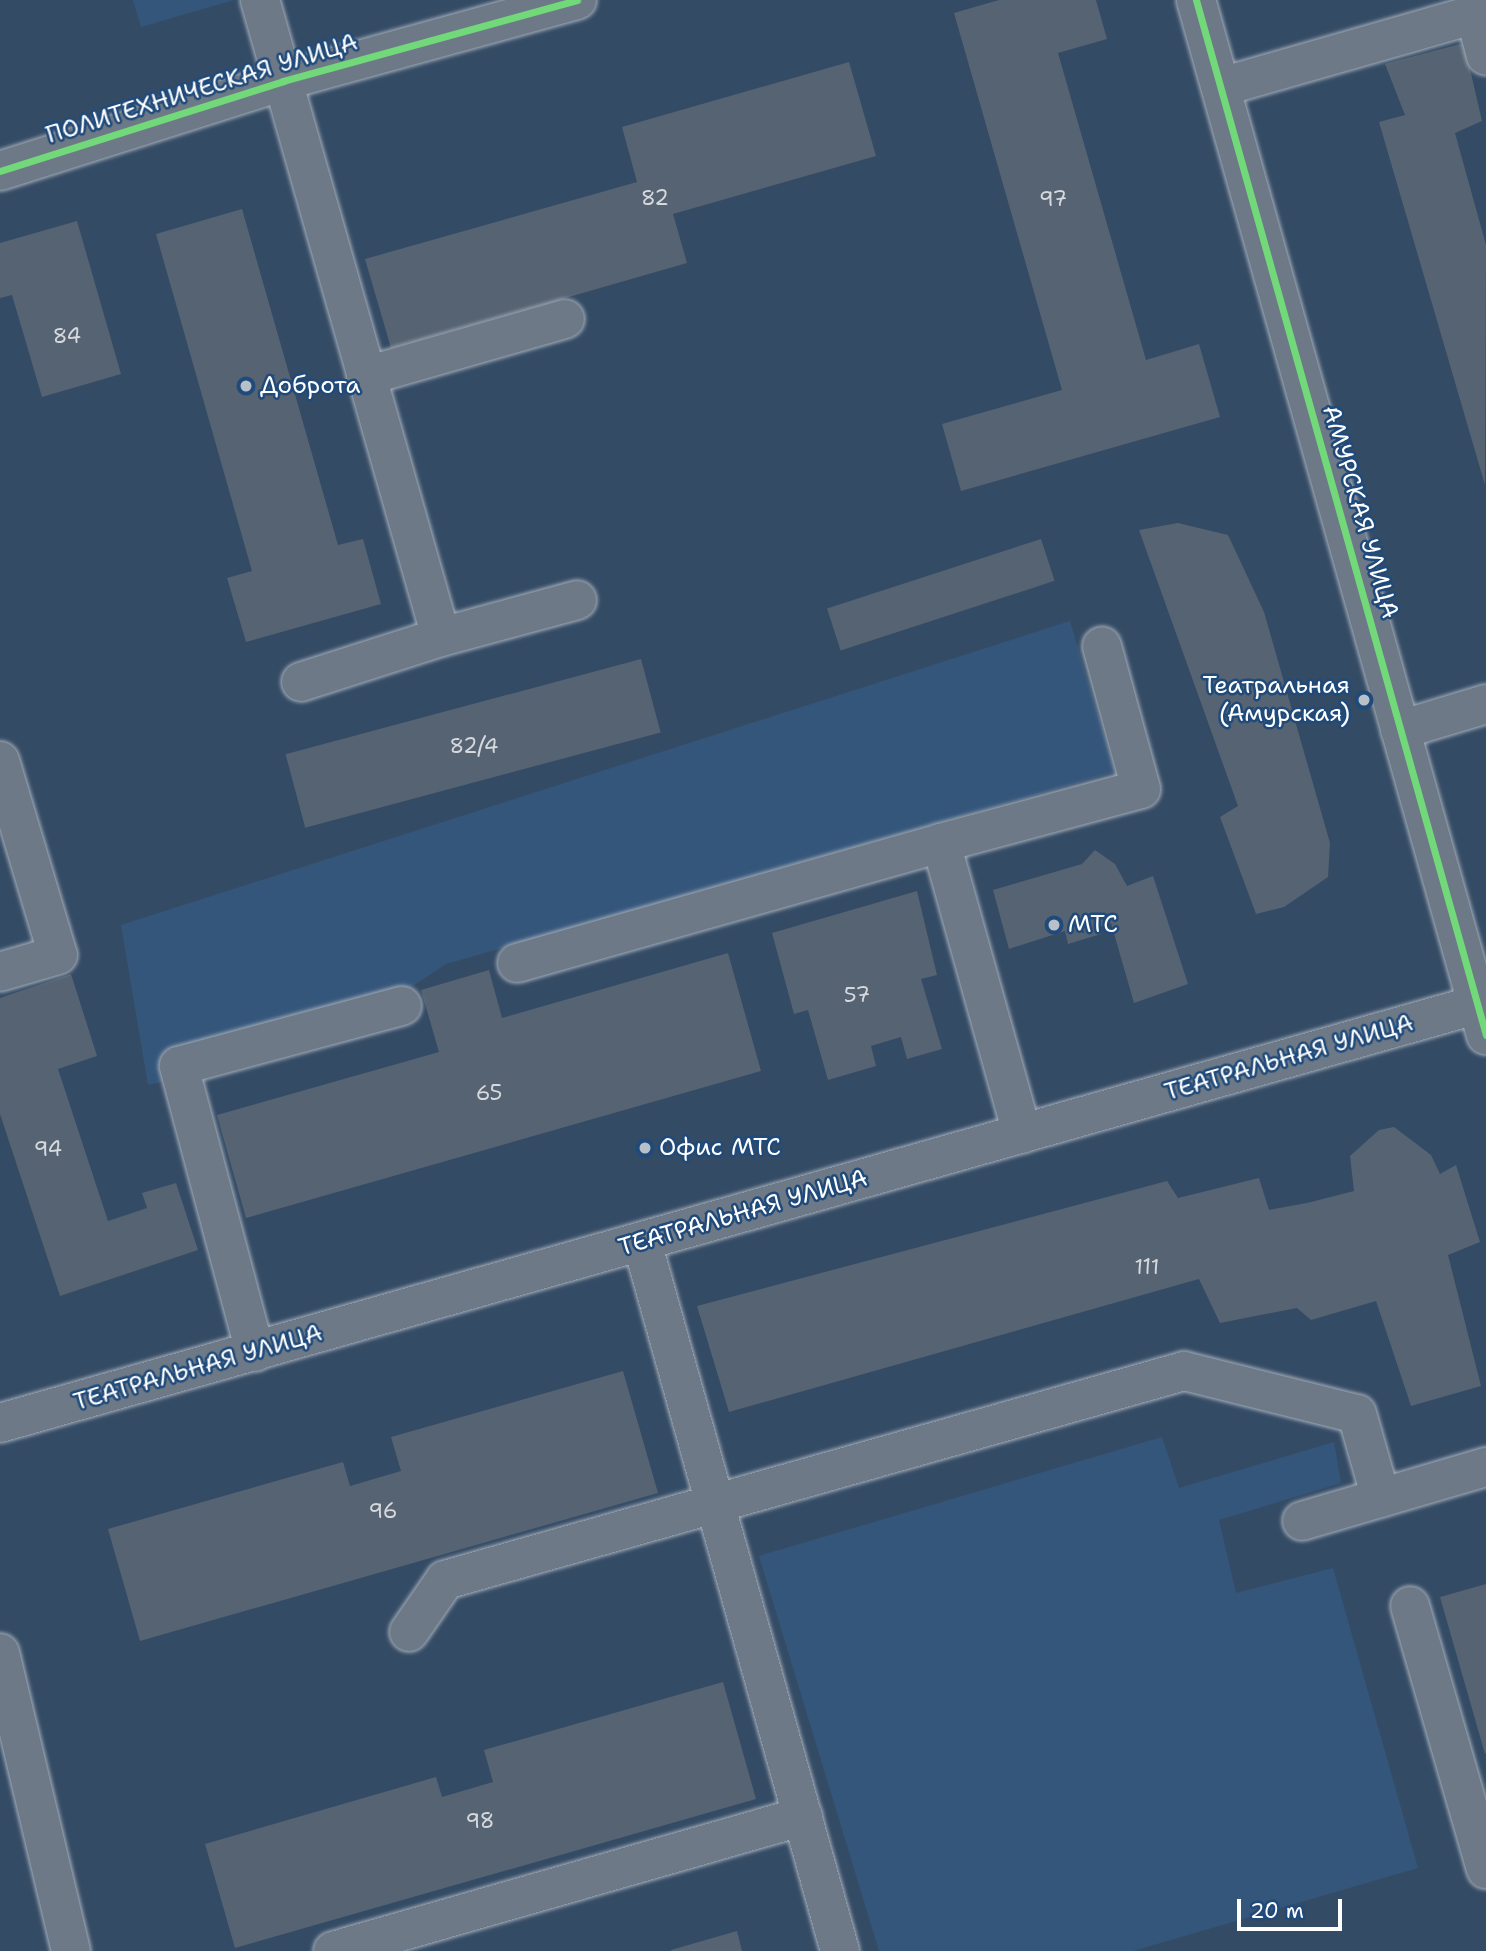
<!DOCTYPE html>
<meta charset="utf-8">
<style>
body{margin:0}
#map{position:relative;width:1486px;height:1951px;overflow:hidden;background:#344b65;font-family:"Shantell Sans",sans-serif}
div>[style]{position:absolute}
.built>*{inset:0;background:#35567b}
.building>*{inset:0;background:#566372;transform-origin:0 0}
.roads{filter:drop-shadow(0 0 2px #a4aeba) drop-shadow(0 0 2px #a4aeba)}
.minor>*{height:38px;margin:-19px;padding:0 19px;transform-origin:19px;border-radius:19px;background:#6d7986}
.major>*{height:38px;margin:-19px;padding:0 19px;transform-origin:19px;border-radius:19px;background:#6d7986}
.cycleway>*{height:7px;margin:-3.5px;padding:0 3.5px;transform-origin:3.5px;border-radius:3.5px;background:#71d979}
.dots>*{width:19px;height:19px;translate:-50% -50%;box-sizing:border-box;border:4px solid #1f4a7a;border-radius:50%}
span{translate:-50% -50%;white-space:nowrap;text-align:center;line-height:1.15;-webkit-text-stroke:5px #1f4a7a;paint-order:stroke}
.number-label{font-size:21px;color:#d5d8dc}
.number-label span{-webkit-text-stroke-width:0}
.street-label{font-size:24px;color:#fff}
.poi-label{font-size:24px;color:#fff}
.left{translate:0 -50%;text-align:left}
.right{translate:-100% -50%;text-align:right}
.scale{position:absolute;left:1237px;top:1899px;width:105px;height:32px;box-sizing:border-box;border:4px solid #fff;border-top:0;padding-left:9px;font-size:21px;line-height:24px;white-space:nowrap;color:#fff;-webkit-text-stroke:5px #1f4a7a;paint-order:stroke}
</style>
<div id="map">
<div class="built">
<i style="clip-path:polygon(133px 0,234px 0,141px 27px)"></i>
<i style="clip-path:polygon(1070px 621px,1115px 772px,446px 964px,327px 1043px,148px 1085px,121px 925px)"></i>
<i style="clip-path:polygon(1162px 1437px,1179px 1488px,1334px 1442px,1341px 1483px,1219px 1520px,1236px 1593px,1333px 1568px,1418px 1868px,1133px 1951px,879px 1951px,759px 1556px)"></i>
</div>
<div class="building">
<i style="clip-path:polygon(999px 0,1096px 0,1107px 39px,1058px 53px,1146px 360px,1199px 344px,1220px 417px,961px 491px,942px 424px,1062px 390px,954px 13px)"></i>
<i style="clip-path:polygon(1464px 43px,1482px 121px,1455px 133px,1486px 245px,1485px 485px,1379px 122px,1405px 115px,1385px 64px)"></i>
<i style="clip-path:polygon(849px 62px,876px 156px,673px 214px,687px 263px,391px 348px,365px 259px,637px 182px,622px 127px)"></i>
<i style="clip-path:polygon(242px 209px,338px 545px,363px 539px,381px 604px,246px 642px,227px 578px,252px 571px,156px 234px)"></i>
<i style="clip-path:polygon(77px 221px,121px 374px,42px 397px,12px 295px,0 298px,0 243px)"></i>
<i style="clip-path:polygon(1178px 523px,1228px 535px,1264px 612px,1330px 843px,1328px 877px,1284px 907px,1256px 914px,1220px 817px,1238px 806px,1139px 530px)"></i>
<i style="left:1041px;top:539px;width:44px;height:225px;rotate:72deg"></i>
<i style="left:641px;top:659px;width:76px;height:368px;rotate:75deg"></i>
<i style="clip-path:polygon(1095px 850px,1115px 864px,1127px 886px,1153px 876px,1188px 984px,1134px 1003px,1111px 923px,1099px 927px,1101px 934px,1068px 944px,1065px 931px,1009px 949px,993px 890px,1082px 864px)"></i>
<i style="clip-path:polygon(917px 891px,937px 975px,921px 979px,942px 1049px,907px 1059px,901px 1037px,871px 1046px,876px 1066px,828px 1080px,808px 1010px,794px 1014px,772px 933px)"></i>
<i style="clip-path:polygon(728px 953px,761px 1071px,246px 1218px,217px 1115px,439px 1052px,421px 990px,489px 970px,502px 1018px)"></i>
<i style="clip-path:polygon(71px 974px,97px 1056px,58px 1069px,108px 1221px,147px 1208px,142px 1193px,176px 1183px,198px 1250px,60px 1296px,0 1114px,0 998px)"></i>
<i style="clip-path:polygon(1394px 1127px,1431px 1155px,1440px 1174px,1456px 1165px,1480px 1242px,1448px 1255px,1481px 1386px,1411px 1406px,1376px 1301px,1311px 1320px,1297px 1308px,1220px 1323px,1199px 1279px,729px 1412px,697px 1306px,1167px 1181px,1178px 1198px,1259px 1178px,1269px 1210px,1307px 1203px,1354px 1191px,1350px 1156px,1379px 1130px)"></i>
<i style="clip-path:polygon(623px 1371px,658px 1493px,140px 1641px,108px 1529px,343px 1462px,350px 1486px,401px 1471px,391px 1437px)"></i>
<i style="clip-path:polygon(1486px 1584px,1486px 1753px,1485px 1754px,1440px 1597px)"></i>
<i style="clip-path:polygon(723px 1682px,756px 1799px,235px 1948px,205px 1844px,436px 1777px,442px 1797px,493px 1782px,484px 1750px)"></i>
<i style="clip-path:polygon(737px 1931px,742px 1951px,671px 1951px,671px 1950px)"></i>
</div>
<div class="roads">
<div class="minor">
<i style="left:260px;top:0;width:662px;rotate:74.14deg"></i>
<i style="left:441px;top:637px;width:147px;rotate:162.2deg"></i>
<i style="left:1196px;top:0;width:1075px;rotate:74.35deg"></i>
<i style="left:1475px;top:15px;width:42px;rotate:75deg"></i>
<i style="left:1221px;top:87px;width:276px;rotate:-16deg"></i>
<i style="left:0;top:171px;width:297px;rotate:-17.6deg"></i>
<i style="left:283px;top:81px;width:305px;rotate:-15.4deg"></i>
<i style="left:366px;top:376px;width:207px;rotate:-16deg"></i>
<i style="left:441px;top:637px;width:141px;rotate:-15.2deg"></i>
<i style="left:1400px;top:730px;width:90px;rotate:-16.8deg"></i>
<i style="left:0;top:761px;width:202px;rotate:73.4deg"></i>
<i style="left:58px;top:955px;width:60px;rotate:163.7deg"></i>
<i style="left:941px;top:843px;width:207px;rotate:-15.1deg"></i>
<i style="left:1141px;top:789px;width:148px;rotate:-105.3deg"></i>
<i style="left:517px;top:963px;width:441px;rotate:-15.8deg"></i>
<i style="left:941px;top:843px;width:302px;rotate:74.4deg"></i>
<i style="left:642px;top:1242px;width:736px;rotate:74.4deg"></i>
<i style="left:255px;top:1352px;width:296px;rotate:-104.9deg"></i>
<i style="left:179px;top:1066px;width:231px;rotate:-15.1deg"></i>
<i style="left:1302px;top:1521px;width:192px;rotate:-16.4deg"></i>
<i style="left:1410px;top:1606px;width:274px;rotate:73.9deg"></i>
<i style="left:409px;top:1632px;width:63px;rotate:-55.3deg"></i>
<i style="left:445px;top:1580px;width:768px;rotate:-15.79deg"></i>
<i style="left:1184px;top:1371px;width:178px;rotate:14deg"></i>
<i style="left:1357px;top:1414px;width:87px;rotate:74.1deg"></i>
<i style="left:333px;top:1951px;width:489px;rotate:-16deg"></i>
</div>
<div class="major">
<i style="left:0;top:1423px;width:1544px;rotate:-15.82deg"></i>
<i style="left:0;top:1653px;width:306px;rotate:76.6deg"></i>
</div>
</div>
<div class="cycleway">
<i style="left:1196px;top:0;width:1075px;rotate:74.35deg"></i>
<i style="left:0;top:171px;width:297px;rotate:-17.6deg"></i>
<i style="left:283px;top:81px;width:305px;rotate:-15.4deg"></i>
</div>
<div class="dots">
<i style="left:246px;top:386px;background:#b8c0c9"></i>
<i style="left:1364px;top:700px;background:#b8c0c9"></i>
<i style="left:1054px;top:925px;background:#b8c0c9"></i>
<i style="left:645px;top:1148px;background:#b8c0c9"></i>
</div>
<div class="number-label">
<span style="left:655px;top:198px">82</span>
<span style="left:1053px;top:199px">97</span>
<span style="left:67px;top:336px">84</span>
<span style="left:474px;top:746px">82/4</span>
<span style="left:857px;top:995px">57</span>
<span style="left:489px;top:1093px">65</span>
<span style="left:48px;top:1149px">94</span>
<span style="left:1147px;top:1267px">111</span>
<span style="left:383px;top:1511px">96</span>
<span style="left:480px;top:1821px">98</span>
</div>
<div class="street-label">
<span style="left:202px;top:89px;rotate:-17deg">ПОЛИТЕХНИЧЕСКАЯ УЛИЦА</span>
<span style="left:1360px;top:512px;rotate:74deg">АМУРСКАЯ УЛИЦА</span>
<span style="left:1289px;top:1058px;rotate:-16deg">ТЕАТРАЛЬНАЯ УЛИЦА</span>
<span style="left:743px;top:1213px;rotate:-16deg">ТЕАТРАЛЬНАЯ УЛИЦА</span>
<span style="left:198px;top:1368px;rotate:-16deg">ТЕАТРАЛЬНАЯ УЛИЦА</span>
</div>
<div class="poi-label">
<span class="left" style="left:260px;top:386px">Доброта</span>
<span class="right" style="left:1350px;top:700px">Театральная<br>(Амурская)</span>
<span class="left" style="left:1068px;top:925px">МТС</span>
<span class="left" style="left:659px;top:1148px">Офис МТС</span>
</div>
<div class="scale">20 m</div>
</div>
